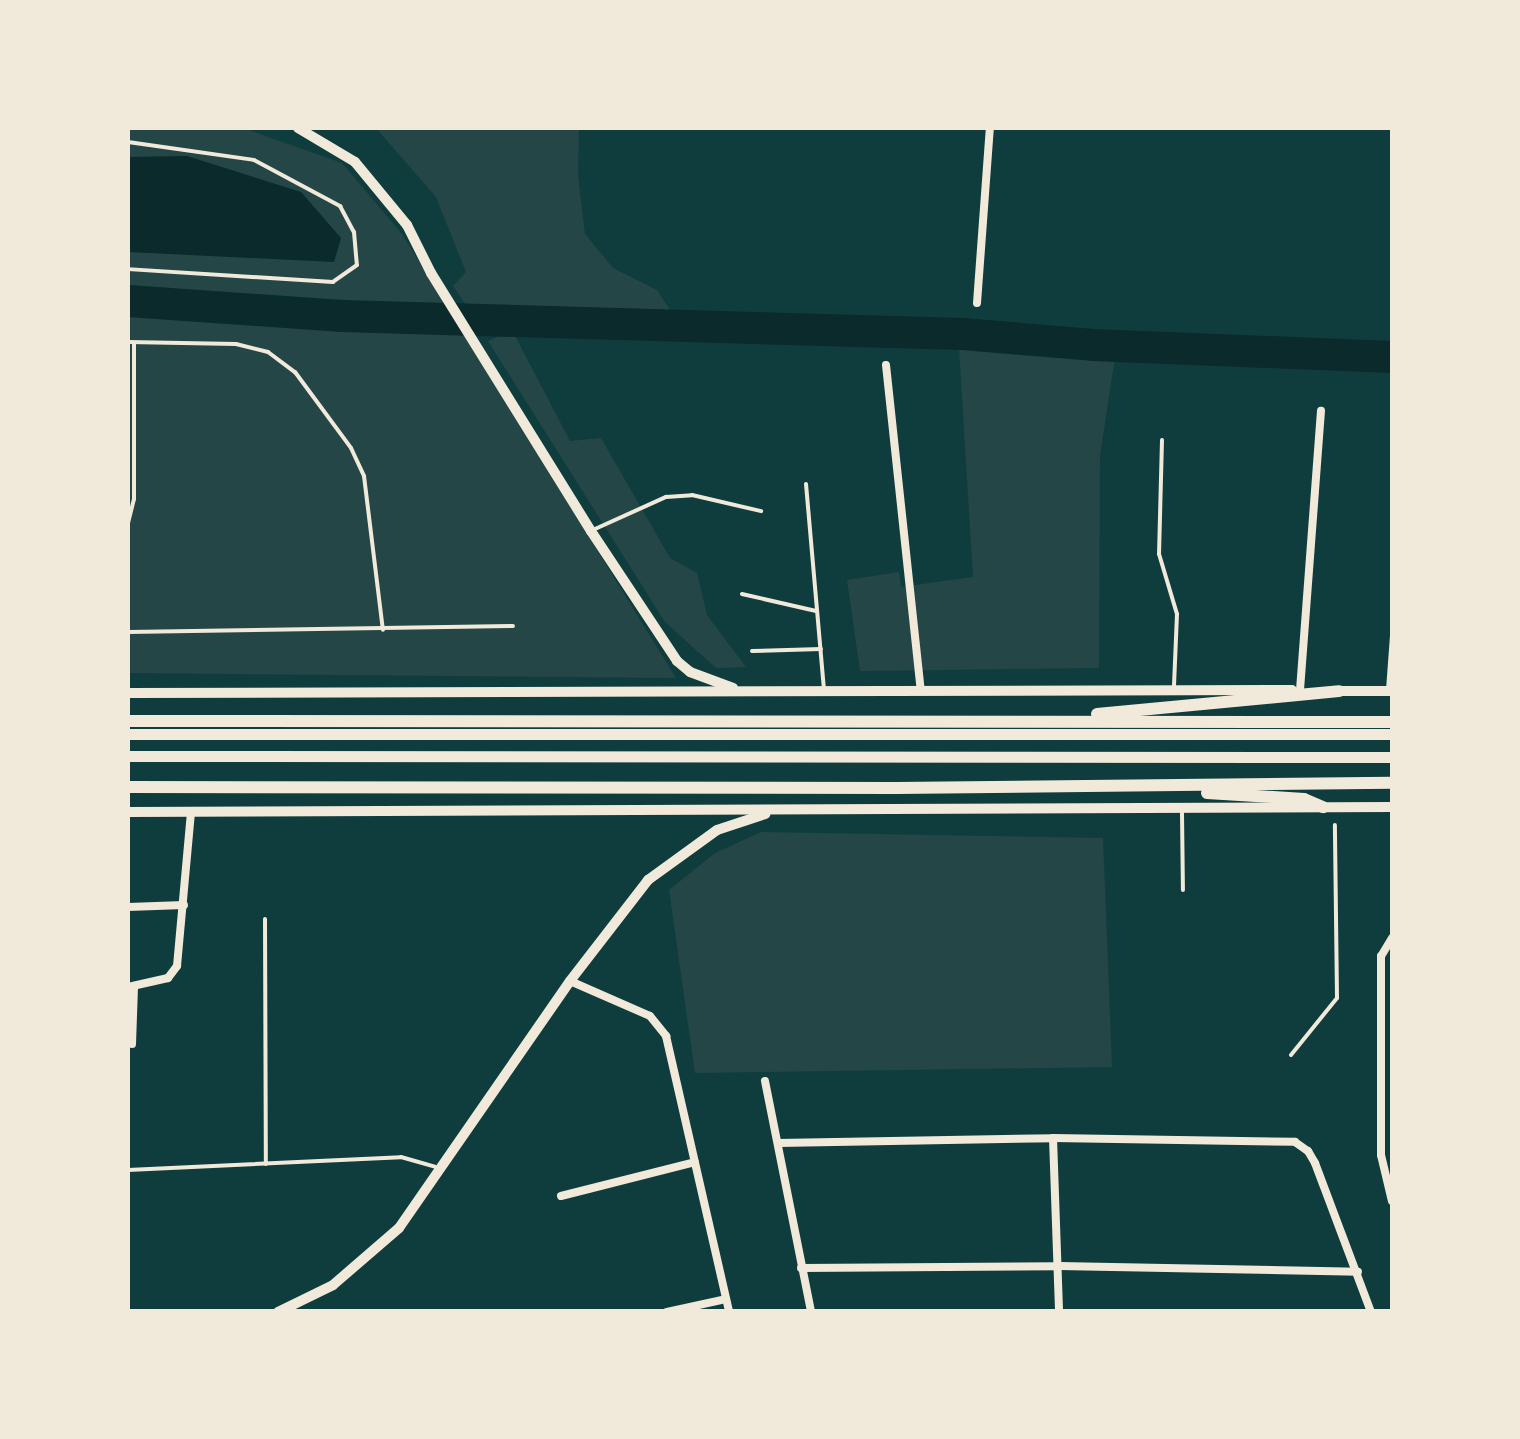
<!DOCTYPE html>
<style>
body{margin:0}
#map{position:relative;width:1520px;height:1439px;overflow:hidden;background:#0f3d3e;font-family:"DejaVu Sans",sans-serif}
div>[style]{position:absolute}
.green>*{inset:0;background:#244646}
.water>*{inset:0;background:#0a2a2b}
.river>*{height:32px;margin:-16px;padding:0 16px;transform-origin:16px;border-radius:16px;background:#0a2a2b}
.path>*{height:4px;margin:-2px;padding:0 2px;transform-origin:2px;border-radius:2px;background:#f1e9da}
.service>*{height:4px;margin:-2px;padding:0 2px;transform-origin:2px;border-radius:2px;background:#f1e9da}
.minor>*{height:8px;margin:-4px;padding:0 4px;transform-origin:4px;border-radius:4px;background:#f1e9da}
.secondary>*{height:10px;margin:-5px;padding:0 5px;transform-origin:5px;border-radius:5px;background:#f1e9da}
.primary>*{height:11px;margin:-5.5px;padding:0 5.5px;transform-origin:5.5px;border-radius:5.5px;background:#f1e9da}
.trunk>*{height:12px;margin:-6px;padding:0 6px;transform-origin:6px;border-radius:6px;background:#f1e9da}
span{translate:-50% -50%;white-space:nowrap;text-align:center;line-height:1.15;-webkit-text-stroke:8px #f1e9da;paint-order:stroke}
.frame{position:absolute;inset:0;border:130px solid #f1e9da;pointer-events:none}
</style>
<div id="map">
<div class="green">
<i style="clip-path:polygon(128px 128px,243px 128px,342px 163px,402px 234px,676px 678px,128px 673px)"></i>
<i style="clip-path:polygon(376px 128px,579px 128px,578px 175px,585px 234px,613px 268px,657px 290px,674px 316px,470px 311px,453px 286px,466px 272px,436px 197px)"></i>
<i style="clip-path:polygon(512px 330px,570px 441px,601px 438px,670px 558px,697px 573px,707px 615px,746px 667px,716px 668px,665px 622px,488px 341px)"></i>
<i style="clip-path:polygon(959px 348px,1115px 357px,1100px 456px,1099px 668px,860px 671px,847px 580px,899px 572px,901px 587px,973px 577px)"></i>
<i style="clip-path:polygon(761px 832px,1103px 838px,1112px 1067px,695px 1073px,669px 890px,715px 853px)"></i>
</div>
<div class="water">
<i style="clip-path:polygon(187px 156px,301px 192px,341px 238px,334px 262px,128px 252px,128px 157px)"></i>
</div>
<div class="river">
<i style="left:128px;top:301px;width:215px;rotate:4deg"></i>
<i style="left:342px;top:316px;width:621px;rotate:1.66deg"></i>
<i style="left:963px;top:334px;width:130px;rotate:4.8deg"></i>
<i style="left:1093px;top:345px;width:299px;rotate:2.3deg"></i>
</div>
<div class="path">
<i style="left:128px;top:142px;width:127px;rotate:8.1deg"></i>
<i style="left:254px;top:160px;width:98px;rotate:28.1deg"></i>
<i style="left:340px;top:206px;width:30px;rotate:62deg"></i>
<i style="left:354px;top:232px;width:33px;rotate:85deg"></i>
<i style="left:357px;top:265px;width:29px;rotate:145deg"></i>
<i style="left:333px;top:282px;width:205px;rotate:-176.4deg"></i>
<i style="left:128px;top:342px;width:108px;rotate:1.1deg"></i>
<i style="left:236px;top:344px;width:33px;rotate:14deg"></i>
<i style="left:268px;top:352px;width:34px;rotate:37deg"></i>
<i style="left:295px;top:372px;width:94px;rotate:53.6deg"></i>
<i style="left:351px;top:448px;width:31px;rotate:65deg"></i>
<i style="left:364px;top:476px;width:155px;rotate:83deg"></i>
<i style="left:128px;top:523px;width:25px;rotate:-76deg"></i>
<i style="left:134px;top:499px;width:155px;rotate:-90deg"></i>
<i style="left:128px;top:632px;width:385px;rotate:-0.9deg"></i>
</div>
<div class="service">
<i style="left:1162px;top:440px;width:114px;rotate:91.5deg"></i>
<i style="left:1159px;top:554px;width:63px;rotate:73.3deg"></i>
<i style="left:1177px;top:614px;width:73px;rotate:92.4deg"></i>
<i style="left:806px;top:484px;width:208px;rotate:85deg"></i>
<i style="left:595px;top:529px;width:78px;rotate:-24.3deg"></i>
<i style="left:666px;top:497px;width:26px;rotate:-4deg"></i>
<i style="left:692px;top:495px;width:71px;rotate:13.1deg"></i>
<i style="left:742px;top:594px;width:76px;rotate:12.9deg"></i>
<i style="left:752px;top:651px;width:69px;rotate:-1.7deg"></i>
<i style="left:1388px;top:690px;width:55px;rotate:-85.8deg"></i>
<i style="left:1182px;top:813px;width:77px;rotate:89.3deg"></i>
<i style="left:265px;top:919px;width:245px;rotate:89.8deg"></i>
<i style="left:1291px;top:1055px;width:73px;rotate:-51.1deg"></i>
<i style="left:1337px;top:998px;width:173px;rotate:-90.7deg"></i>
<i style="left:128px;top:1170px;width:273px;rotate:-2.7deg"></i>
<i style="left:401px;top:1157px;width:36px;rotate:16deg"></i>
</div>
<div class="minor">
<i style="left:977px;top:303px;width:175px;rotate:-85.8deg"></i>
<i style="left:886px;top:365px;width:328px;rotate:83.9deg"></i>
<i style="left:1300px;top:690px;width:280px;rotate:-85.7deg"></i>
<i style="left:128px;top:907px;width:56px;rotate:-2deg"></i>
<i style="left:1392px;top:938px;width:21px;rotate:121deg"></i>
<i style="left:1381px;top:956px;width:199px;rotate:90deg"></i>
<i style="left:1381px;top:1155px;width:47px;rotate:76.6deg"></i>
<i style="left:570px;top:981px;width:87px;rotate:23.6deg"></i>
<i style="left:650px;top:1016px;width:26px;rotate:51deg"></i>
<i style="left:666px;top:1036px;width:283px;rotate:77.1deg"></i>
<i style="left:128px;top:987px;width:41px;rotate:-12.7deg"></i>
<i style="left:168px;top:978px;width:15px;rotate:-53deg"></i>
<i style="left:177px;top:966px;width:155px;rotate:-84.8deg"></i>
<i style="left:132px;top:1044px;width:57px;rotate:-88deg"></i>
<i style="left:765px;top:1081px;width:236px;rotate:78.7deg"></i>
<i style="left:1053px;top:1138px;width:174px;rotate:88deg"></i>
<i style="left:778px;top:1143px;width:275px;rotate:-1deg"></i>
<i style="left:1053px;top:1138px;width:242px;rotate:0.9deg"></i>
<i style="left:1295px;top:1142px;width:16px;rotate:35deg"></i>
<i style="left:1308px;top:1151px;width:14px;rotate:60deg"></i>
<i style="left:1315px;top:1163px;width:159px;rotate:69.4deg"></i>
<i style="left:561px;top:1196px;width:138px;rotate:-14.2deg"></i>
<i style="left:801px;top:1268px;width:258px;rotate:-0.4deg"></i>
<i style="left:1059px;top:1266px;width:299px;rotate:1.1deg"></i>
<i style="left:667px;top:1312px;width:60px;rotate:-12.4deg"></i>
</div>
<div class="secondary">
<i style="left:298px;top:128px;width:66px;rotate:30.8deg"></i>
<i style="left:355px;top:162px;width:82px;rotate:50.5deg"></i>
<i style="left:407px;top:225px;width:54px;rotate:63.4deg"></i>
<i style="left:431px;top:273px;width:304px;rotate:58.2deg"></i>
<i style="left:591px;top:531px;width:156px;rotate:56.5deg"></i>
<i style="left:677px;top:661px;width:17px;rotate:40deg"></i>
<i style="left:690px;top:672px;width:46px;rotate:20.4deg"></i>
<i style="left:1334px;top:691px;width:58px"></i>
<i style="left:128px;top:693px;width:1164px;rotate:-0.15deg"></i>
<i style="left:128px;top:812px;width:1264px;rotate:-0.23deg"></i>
<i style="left:278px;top:1312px;width:61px;rotate:-26.1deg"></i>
<i style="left:333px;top:1285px;width:87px;rotate:-40.8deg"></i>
<i style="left:399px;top:1228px;width:300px;rotate:-55.3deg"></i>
<i style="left:570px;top:981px;width:128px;rotate:-52.3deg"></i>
<i style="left:648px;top:880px;width:85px;rotate:-35.9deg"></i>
<i style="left:717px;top:830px;width:51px;rotate:-18.4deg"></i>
</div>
<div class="primary">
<i style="left:128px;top:734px;width:1264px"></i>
<i style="left:128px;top:756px;width:1264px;rotate:0.05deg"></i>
</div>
<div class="trunk">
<i style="left:1097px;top:714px;width:243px;rotate:-5.4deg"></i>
<i style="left:128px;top:721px;width:1264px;rotate:0.05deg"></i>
<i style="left:128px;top:787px;width:768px;rotate:0.07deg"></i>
<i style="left:896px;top:788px;width:496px;rotate:-0.6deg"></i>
<i style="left:1207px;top:793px;width:97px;rotate:3.5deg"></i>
<i style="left:1304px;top:799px;width:21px;rotate:23deg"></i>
</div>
<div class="frame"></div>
</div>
